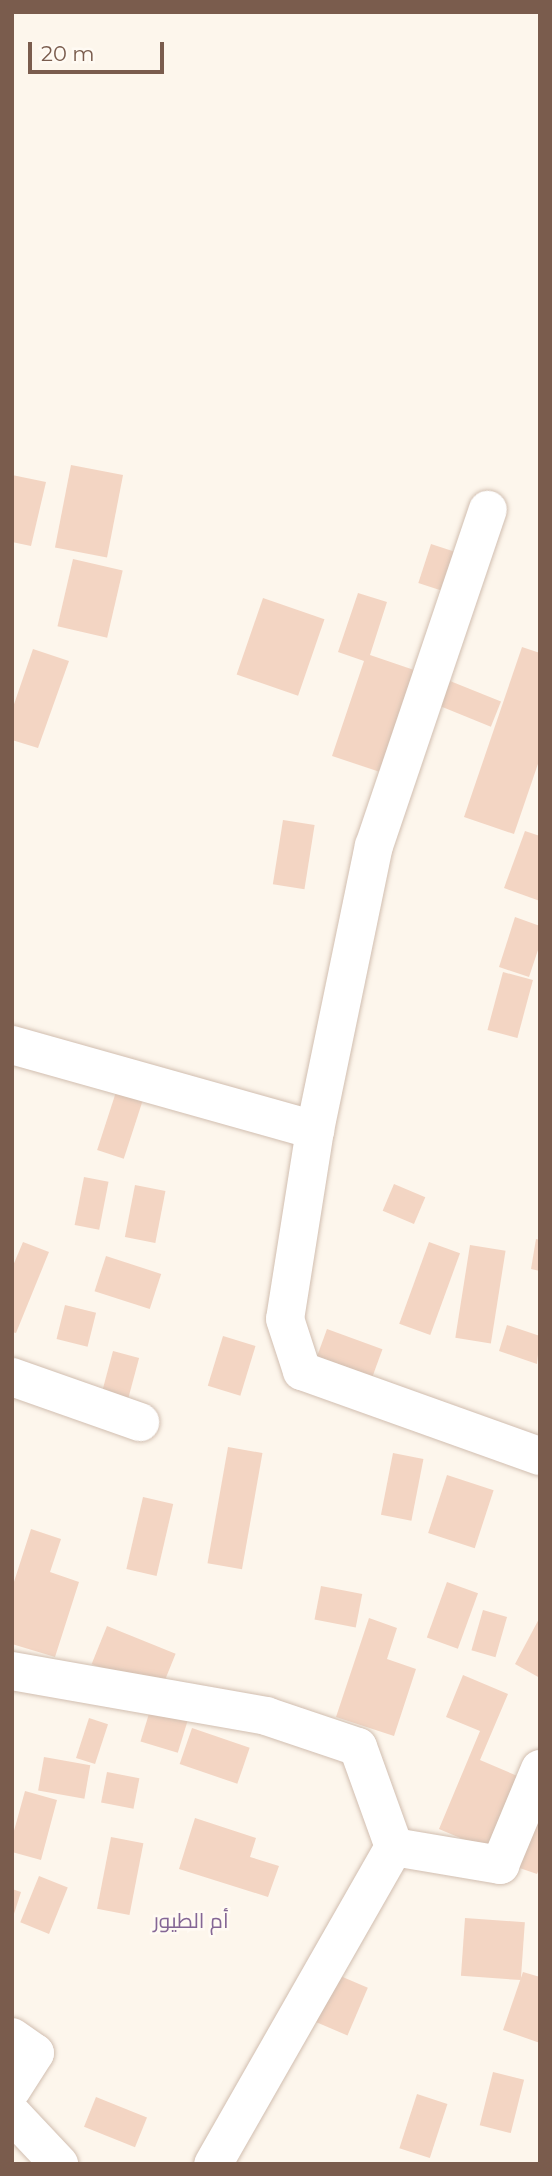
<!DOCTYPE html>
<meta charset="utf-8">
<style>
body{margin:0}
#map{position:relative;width:552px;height:2176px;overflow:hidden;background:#fdf6ec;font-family:Montserrat,Cairo,sans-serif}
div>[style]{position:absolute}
.building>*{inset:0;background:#f3d5c3;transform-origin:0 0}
.roads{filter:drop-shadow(0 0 2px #d1beb0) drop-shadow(0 0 2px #d1beb0)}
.street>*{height:38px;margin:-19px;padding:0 19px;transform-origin:19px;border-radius:19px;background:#fff}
span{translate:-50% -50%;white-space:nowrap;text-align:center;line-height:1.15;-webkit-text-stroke:5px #fffaf3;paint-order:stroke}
.quarter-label{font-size:21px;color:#846695}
.frame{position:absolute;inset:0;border:14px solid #7a5c4d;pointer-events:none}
.scale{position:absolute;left:28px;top:42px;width:136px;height:32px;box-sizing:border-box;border:4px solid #7a5c4d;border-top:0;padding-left:9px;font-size:21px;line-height:24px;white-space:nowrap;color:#7a5c4d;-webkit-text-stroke:5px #fffaf3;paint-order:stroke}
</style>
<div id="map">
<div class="building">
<i style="left:71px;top:465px;width:53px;height:84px;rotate:11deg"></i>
<i style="clip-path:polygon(12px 475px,46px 482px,31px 546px,12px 542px)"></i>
<i style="left:431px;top:544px;width:29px;height:41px;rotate:18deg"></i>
<i style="left:73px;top:559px;width:51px;height:69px;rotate:13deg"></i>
<i style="clip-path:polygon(358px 593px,387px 602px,370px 655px,417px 671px,383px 773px,332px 756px,364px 661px,338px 652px)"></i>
<i style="left:263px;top:598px;width:65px;height:81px;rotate:19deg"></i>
<i style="clip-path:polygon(522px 647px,540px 653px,540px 758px,514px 834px,464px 817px)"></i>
<i style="clip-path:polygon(33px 649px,69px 661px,38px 748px,12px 740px,12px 710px)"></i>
<i style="left:450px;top:681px;width:55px;height:27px;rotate:22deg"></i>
<i style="left:283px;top:820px;width:32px;height:65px;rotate:9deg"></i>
<i style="clip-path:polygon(525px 831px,540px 836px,540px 901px,504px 888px)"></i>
<i style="clip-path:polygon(515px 917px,540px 926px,540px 944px,529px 977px,499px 967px)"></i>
<i style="left:503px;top:972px;width:31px;height:60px;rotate:15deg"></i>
<i style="left:116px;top:1092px;width:28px;height:61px;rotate:18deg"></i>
<i style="left:84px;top:1177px;width:25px;height:49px;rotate:11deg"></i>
<i style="left:394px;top:1184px;width:34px;height:29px;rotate:23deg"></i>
<i style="left:135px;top:1185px;width:31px;height:53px;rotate:11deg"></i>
<i style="clip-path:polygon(536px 1239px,540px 1240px,540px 1271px,531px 1269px)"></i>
<i style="clip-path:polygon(23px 1242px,49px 1252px,16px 1333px,12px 1332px,12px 1268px)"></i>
<i style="left:429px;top:1242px;width:33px;height:87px;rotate:20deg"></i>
<i style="left:470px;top:1245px;width:36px;height:94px;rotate:9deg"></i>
<i style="left:106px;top:1256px;width:58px;height:37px;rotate:18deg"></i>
<i style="left:65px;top:1305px;width:32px;height:35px;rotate:14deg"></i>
<i style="clip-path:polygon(507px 1325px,540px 1336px,537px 1364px,499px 1351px)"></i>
<i style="left:327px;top:1329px;width:59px;height:29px;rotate:20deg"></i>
<i style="left:223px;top:1336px;width:34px;height:52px;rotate:17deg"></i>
<i style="left:113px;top:1351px;width:27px;height:44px;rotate:15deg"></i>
<i style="left:228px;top:1447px;width:35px;height:118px;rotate:10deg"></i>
<i style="left:393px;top:1453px;width:31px;height:63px;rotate:11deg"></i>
<i style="left:447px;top:1475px;width:49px;height:61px;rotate:18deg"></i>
<i style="left:143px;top:1497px;width:31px;height:74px;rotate:13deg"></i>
<i style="clip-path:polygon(31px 1529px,61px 1539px,50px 1572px,79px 1582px,55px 1657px,12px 1644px,12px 1588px)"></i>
<i style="left:447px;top:1582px;width:33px;height:59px;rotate:20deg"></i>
<i style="left:321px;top:1586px;width:42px;height:34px;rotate:11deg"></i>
<i style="left:483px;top:1610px;width:25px;height:42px;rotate:16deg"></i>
<i style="clip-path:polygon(540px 1617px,540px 1678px,515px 1664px)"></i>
<i style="clip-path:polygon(369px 1618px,397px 1628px,387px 1659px,416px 1669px,394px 1736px,336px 1717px)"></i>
<i style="left:107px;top:1626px;width:74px;height:41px;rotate:22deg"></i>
<i style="clip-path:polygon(463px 1675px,508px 1694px,480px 1760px,522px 1778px,491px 1851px,439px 1829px,480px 1731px,446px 1717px)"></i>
<i style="left:151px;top:1707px;width:39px;height:36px;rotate:17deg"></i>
<i style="left:89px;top:1718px;width:20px;height:42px;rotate:18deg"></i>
<i style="left:192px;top:1728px;width:61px;height:38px;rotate:19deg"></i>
<i style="left:44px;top:1757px;width:47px;height:34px;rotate:10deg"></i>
<i style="left:107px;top:1772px;width:33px;height:31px;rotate:11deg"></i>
<i style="clip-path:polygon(25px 1791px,57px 1800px,41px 1860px,12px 1852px,12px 1838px)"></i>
<i style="clip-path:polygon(540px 1810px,540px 1867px,537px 1874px,508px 1864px)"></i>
<i style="clip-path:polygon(195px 1818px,256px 1838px,250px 1857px,279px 1866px,268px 1897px,179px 1869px)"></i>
<i style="left:111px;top:1837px;width:33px;height:73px;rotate:11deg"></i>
<i style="left:39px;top:1876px;width:31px;height:50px;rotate:22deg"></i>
<i style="clip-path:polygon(12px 1889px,21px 1892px,13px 1917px,12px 1917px)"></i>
<i style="left:465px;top:1918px;width:60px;height:58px;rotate:4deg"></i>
<i style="left:331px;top:1972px;width:40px;height:52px;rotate:23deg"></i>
<i style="clip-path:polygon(523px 1972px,540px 1977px,540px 2043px,503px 2030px)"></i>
<i style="left:493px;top:2072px;width:32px;height:55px;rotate:14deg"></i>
<i style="left:417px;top:2094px;width:32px;height:57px;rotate:18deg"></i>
<i style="left:96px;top:2097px;width:55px;height:32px;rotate:22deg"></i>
</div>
<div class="roads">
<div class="street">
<i style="left:12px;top:1045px;width:315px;rotate:15.7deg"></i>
<i style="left:315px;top:1130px;width:191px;rotate:99deg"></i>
<i style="left:285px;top:1319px;width:55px;rotate:71.9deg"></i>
<i style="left:302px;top:1371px;width:253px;rotate:19.7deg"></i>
<i style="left:315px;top:1130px;width:290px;rotate:-78.3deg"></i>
<i style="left:374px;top:846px;width:355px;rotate:-71.3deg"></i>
<i style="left:12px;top:1377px;width:136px;rotate:19.4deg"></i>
<i style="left:12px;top:1671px;width:258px;rotate:10deg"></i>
<i style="left:266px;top:1716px;width:97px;rotate:18.6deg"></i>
<i style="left:358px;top:1747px;width:106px;rotate:70.2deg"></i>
<i style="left:394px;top:1847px;width:365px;rotate:119.7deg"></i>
<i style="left:394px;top:1847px;width:108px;rotate:9.6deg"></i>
<i style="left:500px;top:1865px;width:104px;rotate:-67.4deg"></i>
<i style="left:12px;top:2037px;width:28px;rotate:35deg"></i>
<i style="left:35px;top:2053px;width:43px;rotate:122.6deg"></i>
<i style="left:12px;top:2114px;width:69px;rotate:46.8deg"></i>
</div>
</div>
<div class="quarter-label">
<span style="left:191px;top:1921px">أم الطيور</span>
</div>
<div class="frame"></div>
<div class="scale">20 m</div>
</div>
